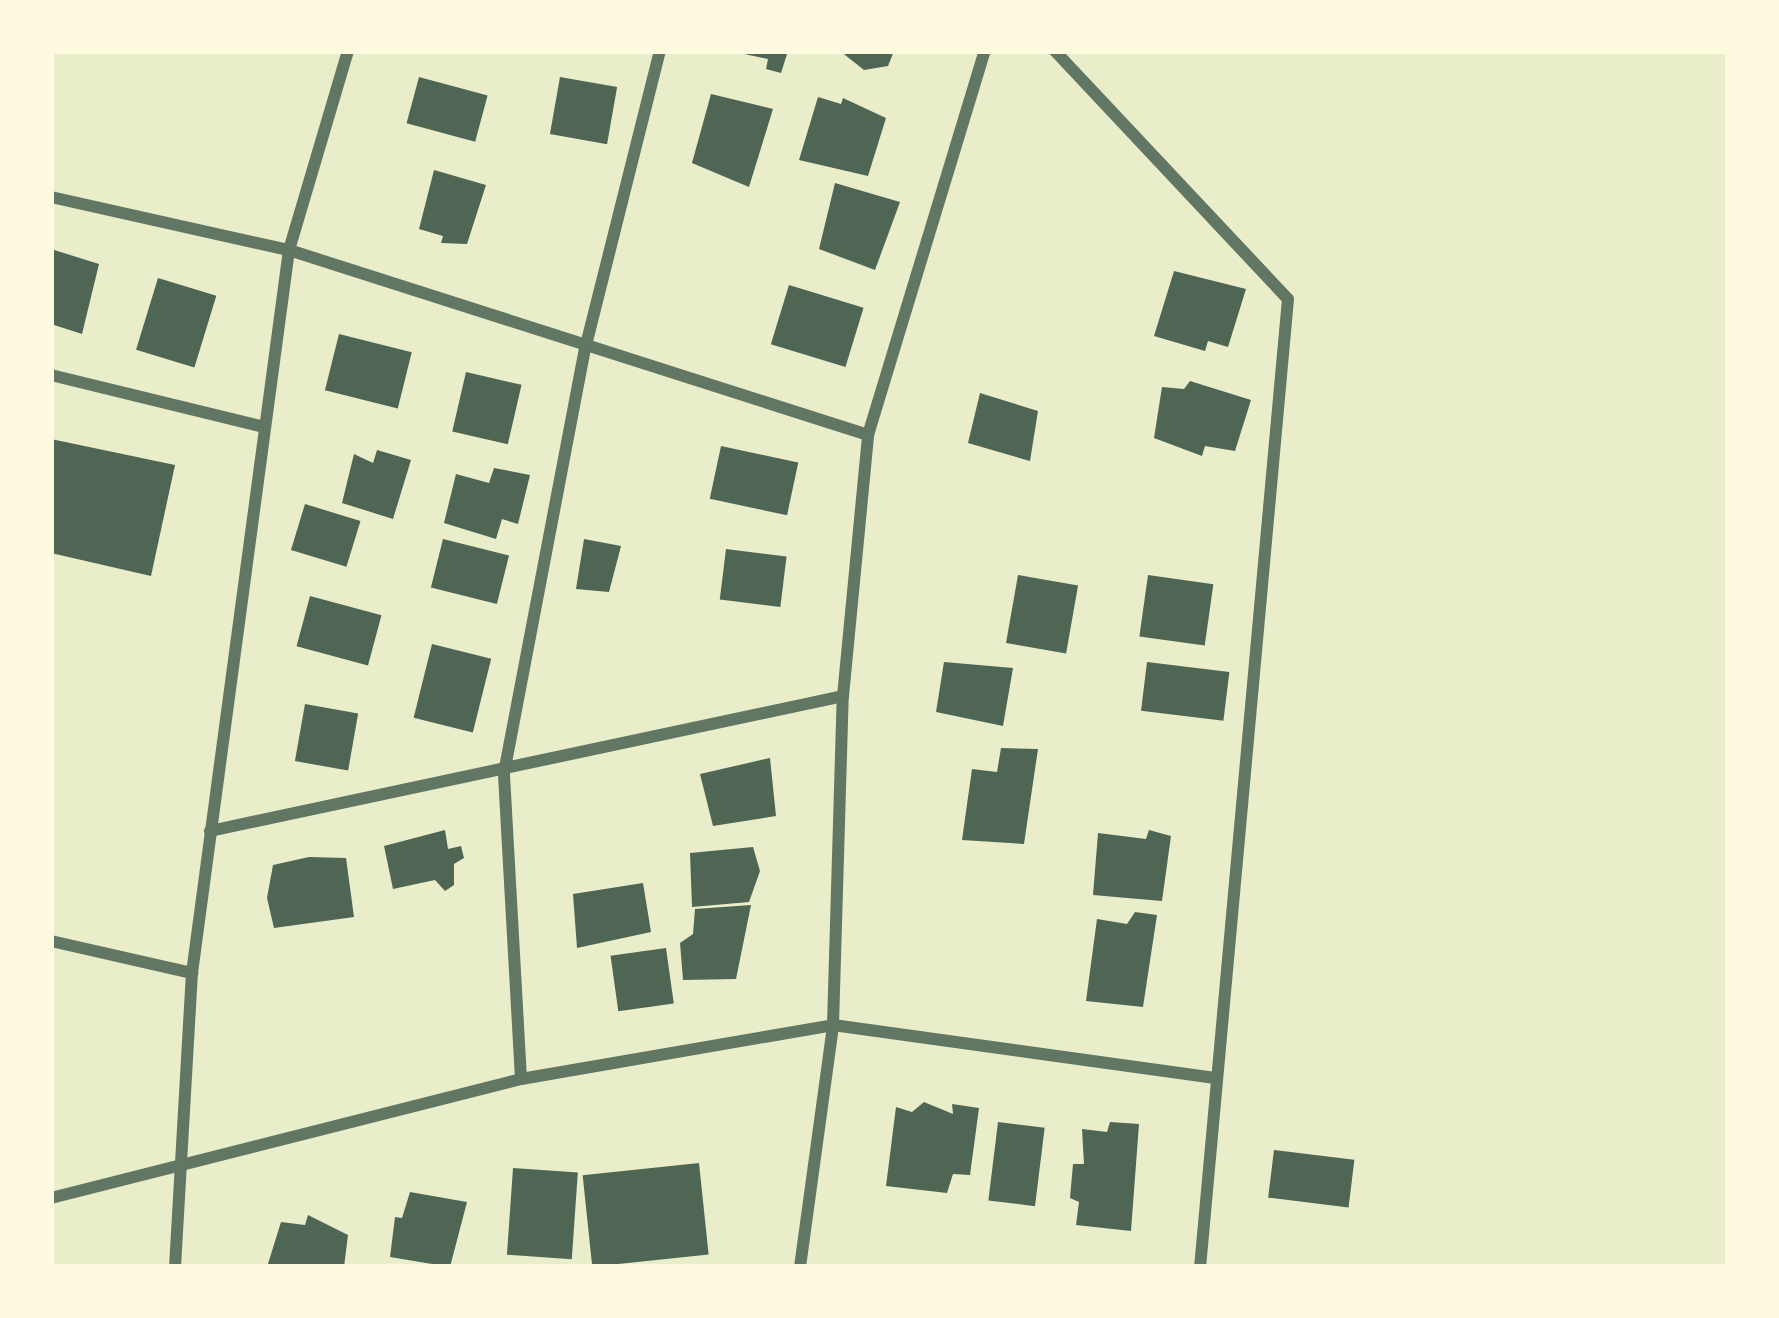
<!DOCTYPE html>
<style>
body{margin:0}
#map{position:relative;width:1779px;height:1318px;overflow:hidden;background:#e9edc9;font-family:"Fira Sans Condensed",sans-serif}
div>[style]{position:absolute}
.building>*{inset:0;background:#4f6655;transform-origin:0 0}
.minor>*{height:12px;margin:-6px;padding:0 6px;transform-origin:6px;border-radius:6px;background:#617663}
span{translate:-50% -50%;white-space:nowrap;text-align:center;line-height:1.15;-webkit-text-stroke:10px #fefae0;paint-order:stroke}
.frame{position:absolute;inset:0;border:54px solid #fefae0;pointer-events:none}
</style>
<div id="map">
<div class="building">
<i style="clip-path:polygon(788px 51px,781px 73px,766px 69px,768px 59px,740px 53px)"></i>
<i style="clip-path:polygon(840px 51px,894px 51px,888px 66px,864px 70px)"></i>
<i style="left:419px;top:77px;width:71px;height:48px;rotate:15deg"></i>
<i style="left:560px;top:77px;width:58px;height:58px;rotate:10deg"></i>
<i style="clip-path:polygon(711px 94px,773px 109px,749px 187px,692px 163px)"></i>
<i style="clip-path:polygon(818px 97px,841px 104px,843px 98px,886px 118px,868px 176px,799px 160px)"></i>
<i style="clip-path:polygon(434px 170px,486px 185px,467px 244px,441px 243px,443px 236px,419px 229px)"></i>
<i style="clip-path:polygon(835px 183px,900px 202px,875px 270px,819px 249px)"></i>
<i style="clip-path:polygon(51px 249px,99px 264px,82px 334px,51px 324px)"></i>
<i style="clip-path:polygon(1174px 271px,1246px 289px,1228px 347px,1208px 341px,1205px 351px,1154px 336px)"></i>
<i style="left:158px;top:278px;width:61px;height:75px;rotate:17deg"></i>
<i style="left:789px;top:285px;width:78px;height:62px;rotate:17deg"></i>
<i style="left:339px;top:334px;width:75px;height:58px;rotate:14deg"></i>
<i style="left:466px;top:372px;width:57px;height:61px;rotate:13deg"></i>
<i style="clip-path:polygon(1190px 381px,1251px 400px,1235px 451px,1205px 446px,1202px 456px,1154px 438px,1162px 387px,1184px 389px)"></i>
<i style="clip-path:polygon(980px 393px,1038px 411px,1030px 461px,968px 443px)"></i>
<i style="clip-path:polygon(51px 439px,175px 465px,151px 576px,51px 553px)"></i>
<i style="left:721px;top:446px;width:79px;height:54px;rotate:12deg"></i>
<i style="clip-path:polygon(377px 450px,411px 460px,393px 519px,342px 503px,354px 454px,373px 463px)"></i>
<i style="clip-path:polygon(494px 468px,530px 475px,518px 524px,502px 519px,496px 539px,444px 523px,456px 474px,489px 483px)"></i>
<i style="left:305px;top:504px;width:58px;height:48px;rotate:17deg"></i>
<i style="left:443px;top:539px;width:68px;height:50px;rotate:14deg"></i>
<i style="clip-path:polygon(584px 539px,621px 546px,609px 592px,576px 589px)"></i>
<i style="left:726px;top:549px;width:61px;height:51px;rotate:7deg"></i>
<i style="left:1018px;top:575px;width:61px;height:69px;rotate:10deg"></i>
<i style="left:1148px;top:575px;width:66px;height:62px;rotate:8deg"></i>
<i style="left:310px;top:596px;width:74px;height:52px;rotate:15deg"></i>
<i style="left:432px;top:644px;width:61px;height:76px;rotate:14deg"></i>
<i style="clip-path:polygon(944px 662px,1013px 668px,1003px 726px,936px 712px)"></i>
<i style="left:1147px;top:662px;width:83px;height:49px;rotate:7deg"></i>
<i style="left:305px;top:704px;width:54px;height:58px;rotate:10deg"></i>
<i style="clip-path:polygon(1001px 748px,1038px 749px,1024px 844px,962px 840px,972px 769px,997px 772px)"></i>
<i style="clip-path:polygon(770px 758px,776px 816px,713px 826px,700px 774px)"></i>
<i style="clip-path:polygon(445px 830px,448px 849px,461px 846px,464px 858px,454px 864px,454px 885px,445px 891px,435px 880px,393px 889px,384px 846px)"></i>
<i style="clip-path:polygon(1149px 830px,1171px 836px,1162px 901px,1093px 895px,1098px 833px,1146px 839px)"></i>
<i style="clip-path:polygon(753px 847px,760px 871px,749px 902px,692px 907px,690px 853px)"></i>
<i style="clip-path:polygon(309px 857px,346px 858px,354px 917px,274px 928px,267px 898px,273px 865px)"></i>
<i style="clip-path:polygon(643px 883px,651px 932px,577px 948px,573px 894px)"></i>
<i style="clip-path:polygon(751px 905px,736px 979px,683px 980px,680px 943px,693px 934px,695px 909px)"></i>
<i style="clip-path:polygon(1135px 912px,1157px 915px,1143px 1007px,1086px 1001px,1097px 919px,1127px 924px)"></i>
<i style="left:666px;top:948px;width:56px;height:56px;rotate:82deg"></i>
<i style="clip-path:polygon(924px 1102px,953px 1114px,952px 1104px,979px 1108px,970px 1175px,953px 1174px,947px 1193px,886px 1186px,896px 1107px,912px 1112px)"></i>
<i style="left:998px;top:1122px;width:47px;height:79px;rotate:7deg"></i>
<i style="clip-path:polygon(1110px 1122px,1139px 1124px,1131px 1231px,1076px 1225px,1079px 1202px,1070px 1198px,1073px 1164px,1084px 1164px,1082px 1129px,1107px 1132px)"></i>
<i style="left:1274px;top:1150px;width:81px;height:48px;rotate:7deg"></i>
<i style="left:699px;top:1163px;width:92px;height:117px;rotate:84deg"></i>
<i style="left:513px;top:1168px;width:65px;height:87px;rotate:4deg"></i>
<i style="clip-path:polygon(410px 1192px,467px 1202px,450px 1267px,390px 1257px,395px 1217px,402px 1218px)"></i>
<i style="clip-path:polygon(308px 1215px,348px 1235px,344px 1267px,267px 1267px,281px 1222px,305px 1225px)"></i>
</div>
<div class="minor">
<i style="left:1055px;top:51px;width:340px;rotate:46.8deg"></i>
<i style="left:1288px;top:299px;width:972px;rotate:95.19deg"></i>
<i style="left:51px;top:197px;width:244px;rotate:12.6deg"></i>
<i style="left:289px;top:250px;width:608px;rotate:17.72deg"></i>
<i style="left:51px;top:375px;width:220px;rotate:13.7deg"></i>
<i style="left:210px;top:831px;width:647px;rotate:-12.04deg"></i>
<i style="left:51px;top:941px;width:145px;rotate:12.8deg"></i>
<i style="left:521px;top:1079px;width:306px;rotate:-93.2deg"></i>
<i style="left:504px;top:773px;width:436px;rotate:-79.2deg"></i>
<i style="left:586px;top:345px;width:303px;rotate:-75.9deg"></i>
<i style="left:51px;top:1198px;width:485px;rotate:-14.2deg"></i>
<i style="left:521px;top:1079px;width:317px;rotate:-9.8deg"></i>
<i style="left:833px;top:1025px;width:384px;rotate:7.9deg"></i>
<i style="left:175px;top:1267px;width:294px;rotate:-86.7deg"></i>
<i style="left:192px;top:973px;width:729px;rotate:-82.36deg"></i>
<i style="left:289px;top:250px;width:208px;rotate:-73.5deg"></i>
<i style="left:800px;top:1267px;width:244px;rotate:-82.2deg"></i>
<i style="left:833px;top:1025px;width:329px;rotate:-88.3deg"></i>
<i style="left:843px;top:696px;width:262px;rotate:-84.5deg"></i>
<i style="left:868px;top:435px;width:401px;rotate:-73.1deg"></i>
</div>
<div class="frame"></div>
</div>
